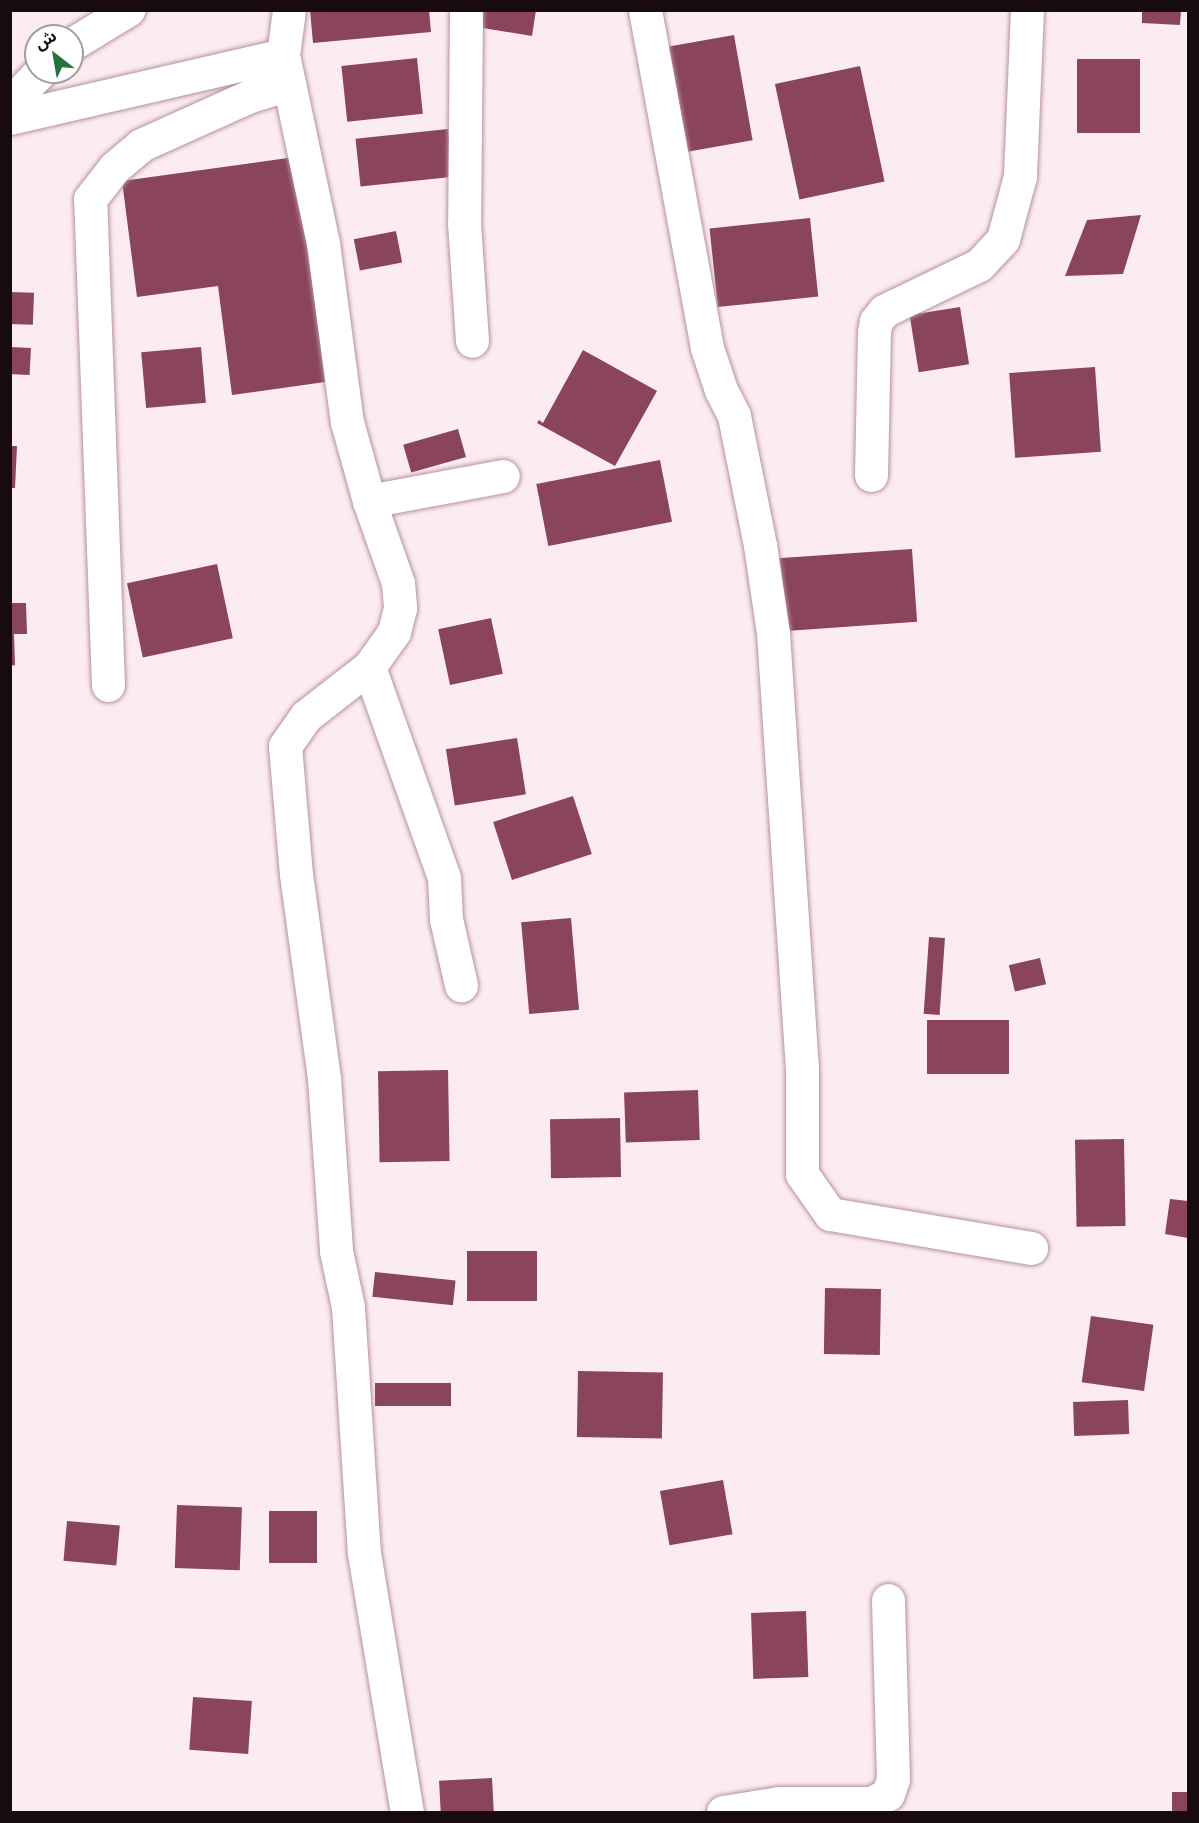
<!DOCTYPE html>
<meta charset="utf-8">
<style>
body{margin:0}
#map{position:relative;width:1199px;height:1823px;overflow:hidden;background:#fcecf0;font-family:"Zilla Slab","Noto Sans Arabic",serif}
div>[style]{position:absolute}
.building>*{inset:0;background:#8a445b;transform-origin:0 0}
.roads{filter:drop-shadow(0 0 2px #b7929c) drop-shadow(0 0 2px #b7929c)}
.minor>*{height:33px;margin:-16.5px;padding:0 16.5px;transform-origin:16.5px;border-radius:16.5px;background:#fff}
span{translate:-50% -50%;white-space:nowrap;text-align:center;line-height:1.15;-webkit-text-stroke:6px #fff;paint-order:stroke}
.frame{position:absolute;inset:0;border:12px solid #170b0e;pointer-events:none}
.north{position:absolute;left:24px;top:24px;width:60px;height:60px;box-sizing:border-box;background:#fff;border:2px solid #a29d9f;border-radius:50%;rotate:329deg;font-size:16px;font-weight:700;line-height:24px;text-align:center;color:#170b0e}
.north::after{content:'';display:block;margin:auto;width:21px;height:27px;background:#29723f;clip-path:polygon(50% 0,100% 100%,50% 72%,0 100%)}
</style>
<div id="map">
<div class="building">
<i style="clip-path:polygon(310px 10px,429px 10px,431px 32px,313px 43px)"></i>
<i style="clip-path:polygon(480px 10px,536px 10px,532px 36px,477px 27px)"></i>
<i style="clip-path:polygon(1142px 10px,1181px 10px,1180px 25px,1142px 23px)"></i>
<i style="left:734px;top:35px;width:107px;height:79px;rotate:80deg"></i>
<i style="left:417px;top:58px;width:56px;height:76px;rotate:84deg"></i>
<i style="left:1077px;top:59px;width:63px;height:74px"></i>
<i style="left:860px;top:66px;width:118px;height:87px;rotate:78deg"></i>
<i style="left:448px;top:129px;width:48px;height:93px;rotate:84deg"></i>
<i style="clip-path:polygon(302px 156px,332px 381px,232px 395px,218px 286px,137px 297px,122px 181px)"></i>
<i style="clip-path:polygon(1141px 215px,1123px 274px,1065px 276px,1087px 220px)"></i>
<i style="left:810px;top:218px;width:79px;height:101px;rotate:84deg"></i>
<i style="left:396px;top:231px;width:32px;height:43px;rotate:79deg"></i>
<i style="left:10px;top:292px;width:24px;height:32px;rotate:2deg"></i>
<i style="left:960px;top:307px;width:58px;height:51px;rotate:81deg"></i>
<i style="left:10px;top:347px;width:21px;height:27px;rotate:3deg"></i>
<i style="left:201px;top:347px;width:56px;height:60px;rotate:85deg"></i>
<i style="clip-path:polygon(583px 350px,657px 391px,615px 466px,537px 423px,539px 420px,543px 423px)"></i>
<i style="left:1095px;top:367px;width:85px;height:86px;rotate:86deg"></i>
<i style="left:458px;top:429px;width:29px;height:57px;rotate:74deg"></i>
<i style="clip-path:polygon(10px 446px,17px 446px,15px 488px,10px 488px)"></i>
<i style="left:660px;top:460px;width:63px;height:126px;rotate:79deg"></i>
<i style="left:912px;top:549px;width:73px;height:145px;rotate:86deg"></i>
<i style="left:217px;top:564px;width:76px;height:92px;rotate:78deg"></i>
<i style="clip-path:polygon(10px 603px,26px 603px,27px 634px,14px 634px,15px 665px,10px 666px)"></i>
<i style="left:491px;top:618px;width:57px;height:54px;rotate:78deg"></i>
<i style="left:517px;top:738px;width:57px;height:72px;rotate:81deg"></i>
<i style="left:573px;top:796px;width:61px;height:84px;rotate:72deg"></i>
<i style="left:571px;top:918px;width:92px;height:50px;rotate:85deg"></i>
<i style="left:929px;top:937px;width:16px;height:77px;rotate:4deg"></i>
<i style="left:1040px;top:958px;width:27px;height:32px;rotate:77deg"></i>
<i style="left:1009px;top:1020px;width:54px;height:82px;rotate:90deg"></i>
<i style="left:448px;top:1070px;width:91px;height:70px;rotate:89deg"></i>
<i style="left:698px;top:1090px;width:50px;height:74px;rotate:88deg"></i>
<i style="left:620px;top:1118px;width:59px;height:70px;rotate:89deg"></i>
<i style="left:1124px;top:1139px;width:87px;height:49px;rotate:89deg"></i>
<i style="clip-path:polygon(1170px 1199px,1188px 1201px,1188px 1238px,1165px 1234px)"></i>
<i style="left:537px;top:1251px;width:50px;height:70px;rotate:90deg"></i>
<i style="left:375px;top:1272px;width:81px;height:25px;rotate:6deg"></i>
<i style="left:825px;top:1288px;width:56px;height:66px;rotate:1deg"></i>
<i style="left:1091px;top:1316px;width:63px;height:67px;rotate:8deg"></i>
<i style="left:578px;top:1371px;width:85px;height:66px;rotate:1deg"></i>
<i style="left:451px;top:1383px;width:23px;height:76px;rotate:90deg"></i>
<i style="left:1128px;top:1400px;width:34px;height:55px;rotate:88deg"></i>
<i style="left:723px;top:1480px;width:55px;height:64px;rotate:80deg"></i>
<i style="left:177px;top:1505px;width:65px;height:63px;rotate:2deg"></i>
<i style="left:269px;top:1511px;width:48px;height:52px"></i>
<i style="left:67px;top:1521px;width:53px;height:40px;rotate:5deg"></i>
<i style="left:806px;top:1611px;width:66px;height:55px;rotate:88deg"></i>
<i style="left:193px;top:1697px;width:59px;height:53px;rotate:4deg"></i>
<i style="left:492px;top:1778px;width:34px;height:53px;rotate:87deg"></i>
<i style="left:1188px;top:1792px;width:20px;height:16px;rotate:90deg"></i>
</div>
<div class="roads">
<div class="minor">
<i style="left:289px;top:10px;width:45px;rotate:97.6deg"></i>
<i style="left:283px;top:55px;width:192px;rotate:78deg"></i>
<i style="left:323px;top:243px;width:181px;rotate:82.4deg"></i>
<i style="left:347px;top:422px;width:82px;rotate:74.4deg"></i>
<i style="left:369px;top:501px;width:87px;rotate:70.5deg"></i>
<i style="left:398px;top:583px;width:25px;rotate:85deg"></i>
<i style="left:400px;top:608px;width:25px;rotate:104deg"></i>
<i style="left:394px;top:632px;width:43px;rotate:125.5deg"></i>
<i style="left:369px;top:667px;width:80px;rotate:142.1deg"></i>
<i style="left:306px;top:716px;width:37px;rotate:125deg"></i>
<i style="left:285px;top:746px;width:128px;rotate:85.1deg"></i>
<i style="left:296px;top:874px;width:206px;rotate:82.2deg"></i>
<i style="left:324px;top:1078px;width:173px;rotate:86deg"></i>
<i style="left:336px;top:1251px;width:57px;rotate:77.9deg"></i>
<i style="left:348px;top:1307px;width:247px;rotate:86.3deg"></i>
<i style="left:364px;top:1553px;width:263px;rotate:80.6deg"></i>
<i style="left:466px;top:10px;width:213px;rotate:90.5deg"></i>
<i style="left:464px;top:223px;width:118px;rotate:86.1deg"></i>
<i style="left:645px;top:10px;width:344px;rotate:79.6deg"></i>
<i style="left:707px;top:348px;width:44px;rotate:71.6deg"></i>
<i style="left:721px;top:390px;width:29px;rotate:63deg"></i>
<i style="left:734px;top:416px;width:132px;rotate:78.6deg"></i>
<i style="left:760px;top:545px;width:89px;rotate:81.6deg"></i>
<i style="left:773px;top:633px;width:435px;rotate:86.2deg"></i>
<i style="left:802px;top:1067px;width:107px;rotate:90deg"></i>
<i style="left:802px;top:1174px;width:49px;rotate:55deg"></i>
<i style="left:830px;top:1214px;width:204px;rotate:9.6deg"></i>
<i style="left:72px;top:44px;width:66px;rotate:-31.3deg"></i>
<i style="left:10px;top:103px;width:43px;rotate:-45.9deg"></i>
<i style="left:10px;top:118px;width:280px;rotate:-13deg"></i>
<i style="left:871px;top:475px;width:143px;rotate:-88.8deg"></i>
<i style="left:874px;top:332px;width:11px;rotate:-80deg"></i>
<i style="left:876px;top:321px;width:13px;rotate:-51deg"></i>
<i style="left:884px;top:311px;width:11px;rotate:-27deg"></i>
<i style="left:894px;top:306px;width:94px;rotate:-25.8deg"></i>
<i style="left:979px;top:265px;width:35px;rotate:-47deg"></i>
<i style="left:1003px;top:239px;width:65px;rotate:-74.9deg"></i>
<i style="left:1020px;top:176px;width:166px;rotate:-87.6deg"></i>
<i style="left:369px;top:501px;width:136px;rotate:-10.6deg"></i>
<i style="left:369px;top:667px;width:224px;rotate:70.4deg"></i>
<i style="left:444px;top:878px;width:41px;rotate:87.2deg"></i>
<i style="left:446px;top:919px;width:68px;rotate:77.2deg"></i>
<i style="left:108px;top:685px;width:486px;rotate:-92.1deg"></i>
<i style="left:90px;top:199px;width:39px;rotate:-52deg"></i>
<i style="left:114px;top:168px;width:35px;rotate:-40deg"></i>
<i style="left:141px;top:145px;width:120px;rotate:-24.2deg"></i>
<i style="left:250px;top:96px;width:41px;rotate:-17.1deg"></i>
<i style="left:723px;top:1812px;width:57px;rotate:-9.1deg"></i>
<i style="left:779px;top:1803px;width:93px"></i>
<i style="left:872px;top:1803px;width:18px;rotate:-29deg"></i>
<i style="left:888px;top:1794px;width:16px;rotate:-72deg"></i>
<i style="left:893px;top:1779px;width:179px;rotate:-91.6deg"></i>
</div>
</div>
<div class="frame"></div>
<div class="north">ش</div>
</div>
